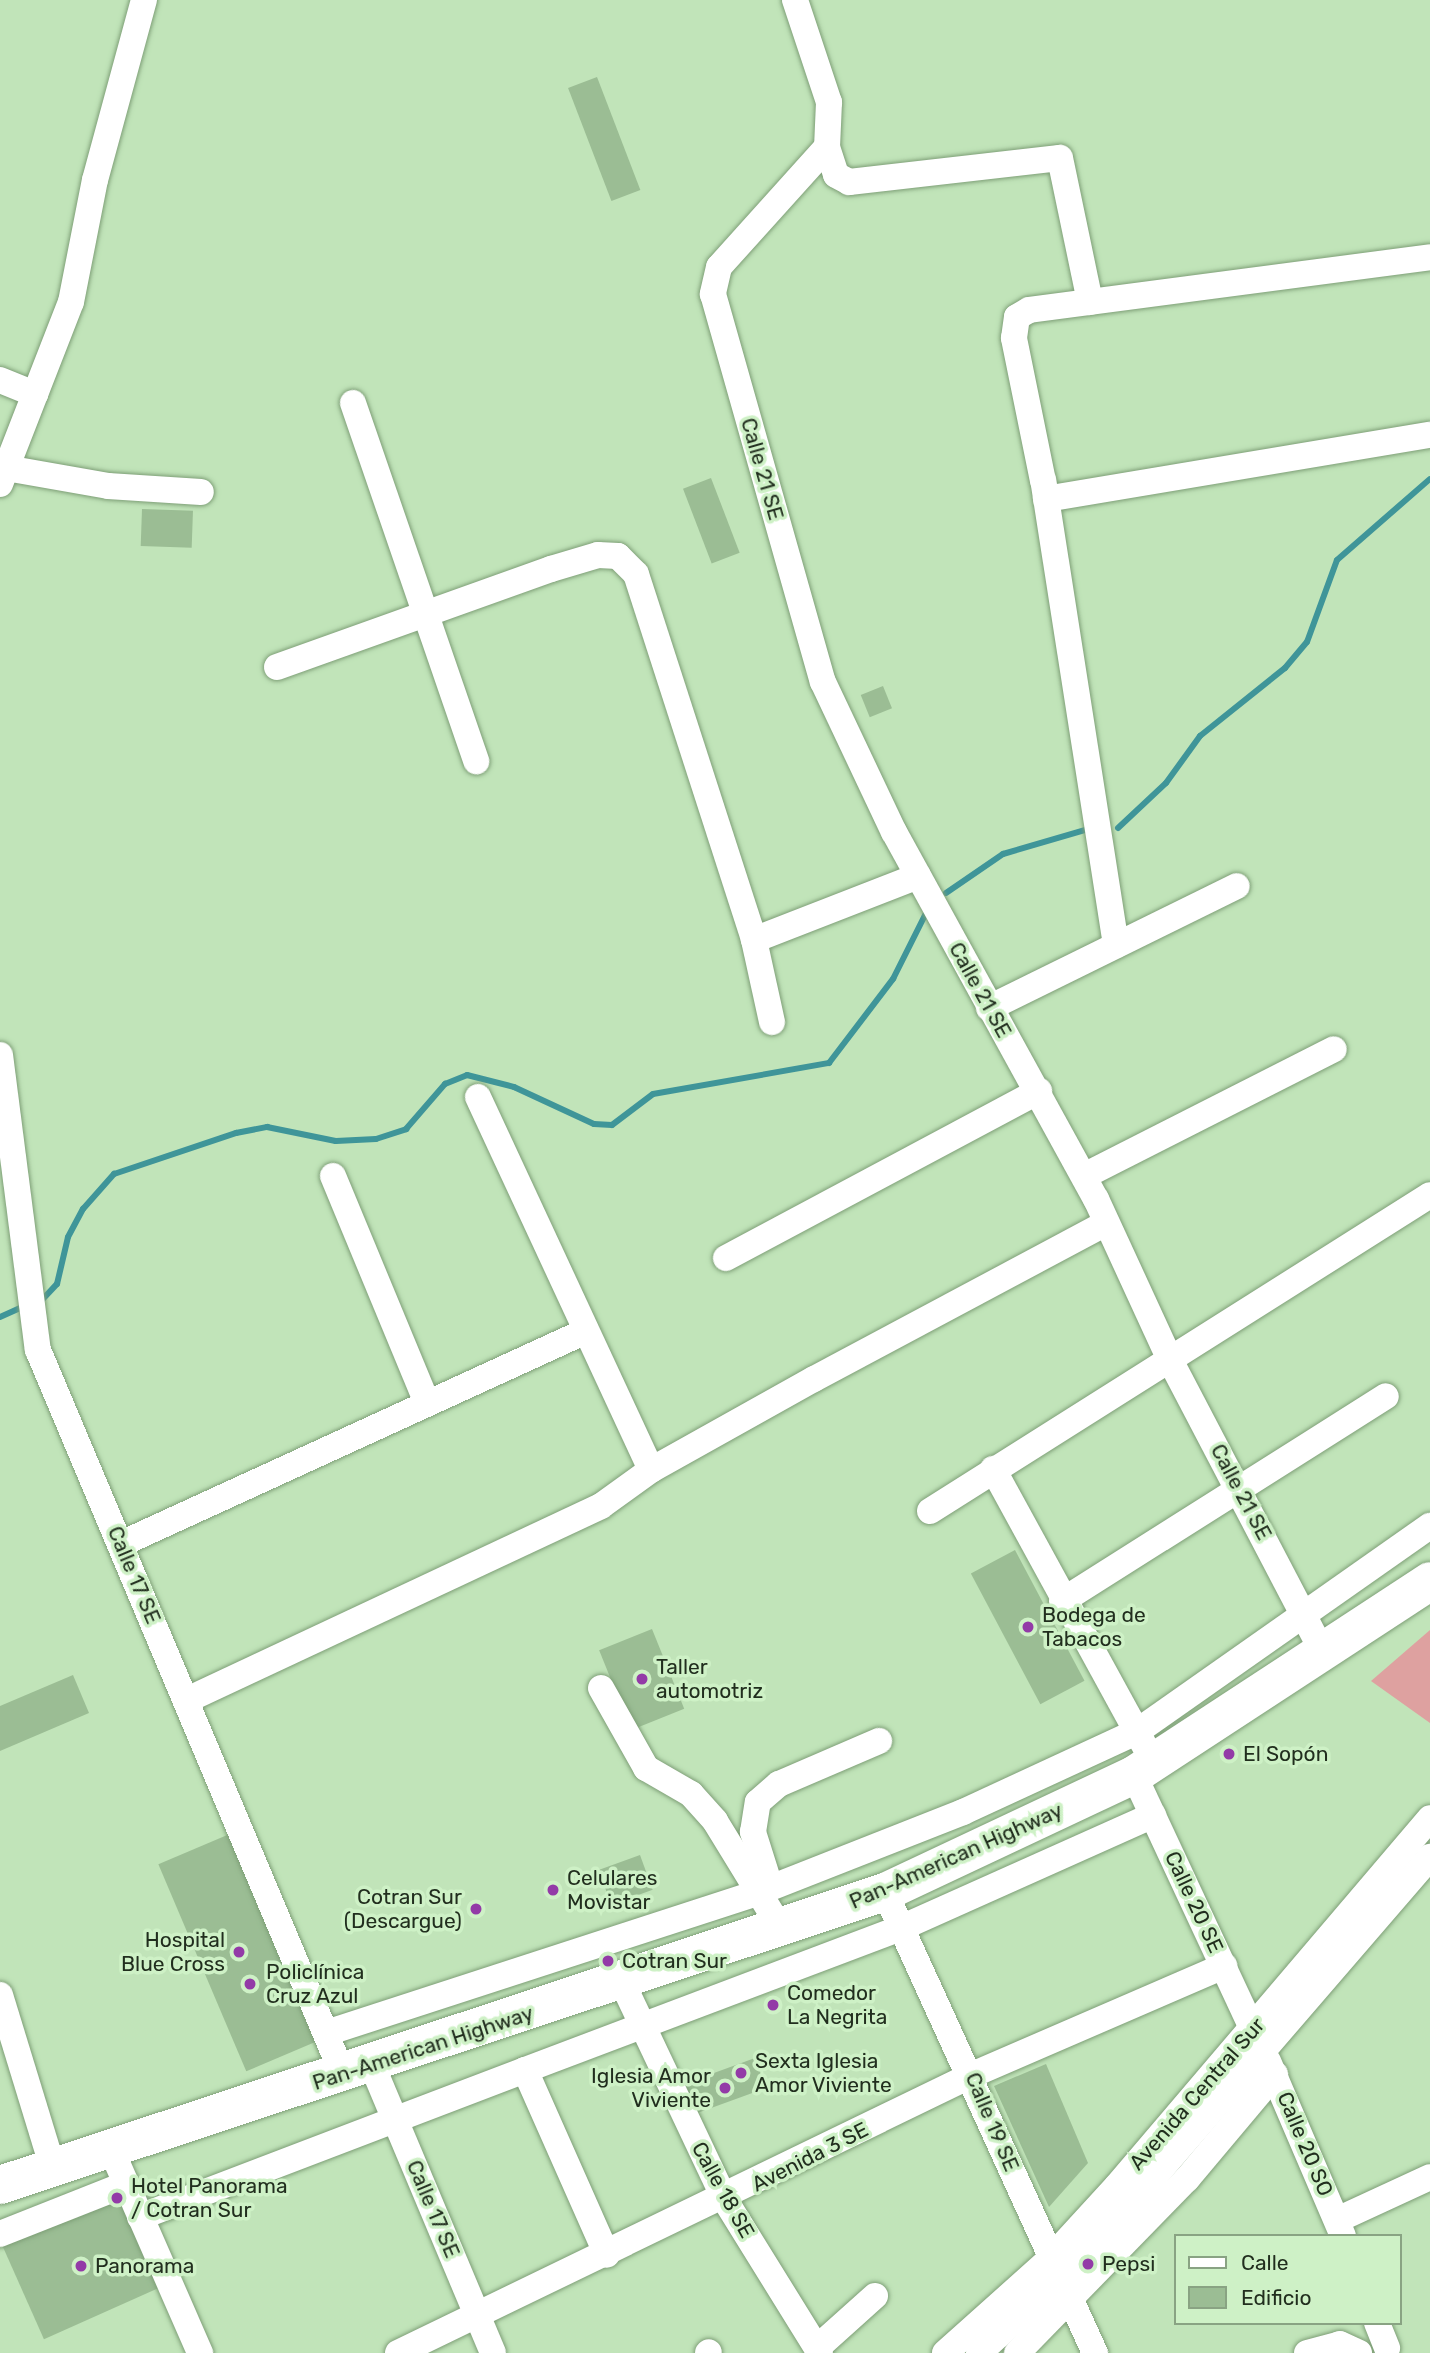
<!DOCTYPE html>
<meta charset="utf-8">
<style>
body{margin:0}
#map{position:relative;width:1430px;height:2353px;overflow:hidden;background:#c1e4b9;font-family:Rubik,sans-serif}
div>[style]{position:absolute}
.green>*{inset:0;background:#dea1a0}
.stream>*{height:6px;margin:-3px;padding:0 3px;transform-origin:3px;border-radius:3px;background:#3f9599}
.building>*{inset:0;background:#9bbd94;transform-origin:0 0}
.roads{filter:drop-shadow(0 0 2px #7e9f77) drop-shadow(0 0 2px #7e9f77)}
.minor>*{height:26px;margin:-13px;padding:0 13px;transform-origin:13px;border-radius:13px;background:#fff}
.highway>*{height:38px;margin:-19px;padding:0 19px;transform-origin:19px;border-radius:19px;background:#fff}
.dots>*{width:19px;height:19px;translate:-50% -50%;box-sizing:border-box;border:4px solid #cef1c6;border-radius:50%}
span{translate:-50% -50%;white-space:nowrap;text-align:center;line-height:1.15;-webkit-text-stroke:7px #cef1c6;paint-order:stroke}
.street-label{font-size:21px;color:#212e1e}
.poi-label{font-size:21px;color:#212e1e}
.left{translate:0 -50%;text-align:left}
.right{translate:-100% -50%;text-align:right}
.legend{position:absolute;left:1174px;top:2234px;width:228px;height:91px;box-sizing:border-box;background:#cef1c6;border:2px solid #89a383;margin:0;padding:9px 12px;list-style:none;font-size:21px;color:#212e1e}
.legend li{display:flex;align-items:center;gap:14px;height:35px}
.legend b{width:35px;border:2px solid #89a383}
</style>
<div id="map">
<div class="green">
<i style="clip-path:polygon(1430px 1630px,1430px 1723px,1371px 1681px)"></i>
</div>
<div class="stream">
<i style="left:1118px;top:828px;width:66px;rotate:-43.2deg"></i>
<i style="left:1166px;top:783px;width:58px;rotate:-54.1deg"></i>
<i style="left:1200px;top:736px;width:109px;rotate:-38.7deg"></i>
<i style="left:1285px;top:668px;width:34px;rotate:-50deg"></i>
<i style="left:1307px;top:642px;width:87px;rotate:-69.9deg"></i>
<i style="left:1337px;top:560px;width:123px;rotate:-41.1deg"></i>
<i style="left:946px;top:893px;width:69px;rotate:-34.4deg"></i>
<i style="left:1003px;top:854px;width:85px;rotate:-16.3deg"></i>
<i style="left:42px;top:1300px;width:22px;rotate:-47deg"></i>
<i style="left:57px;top:1284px;width:48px;rotate:-76.8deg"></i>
<i style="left:68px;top:1237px;width:32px;rotate:-62deg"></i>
<i style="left:83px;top:1209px;width:47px;rotate:-48.5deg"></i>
<i style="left:114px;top:1174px;width:129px;rotate:-18.6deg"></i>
<i style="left:236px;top:1133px;width:32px;rotate:-11deg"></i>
<i style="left:267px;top:1127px;width:70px;rotate:11.5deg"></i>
<i style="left:336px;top:1141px;width:40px;rotate:-2.9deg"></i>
<i style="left:376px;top:1139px;width:32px;rotate:-18deg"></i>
<i style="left:406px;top:1129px;width:60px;rotate:-49.1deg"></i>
<i style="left:445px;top:1084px;width:24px;rotate:-22deg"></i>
<i style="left:467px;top:1075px;width:49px;rotate:14.3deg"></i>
<i style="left:514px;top:1087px;width:88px;rotate:24.8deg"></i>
<i style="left:594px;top:1124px;width:18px;rotate:3deg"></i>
<i style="left:612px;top:1125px;width:51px;rotate:-37.1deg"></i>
<i style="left:653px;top:1094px;width:179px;rotate:-10deg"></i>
<i style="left:829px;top:1063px;width:106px;rotate:-52.7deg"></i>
<i style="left:893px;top:979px;width:78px;rotate:-63.4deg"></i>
<i style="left:0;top:1317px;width:22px;rotate:-24deg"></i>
</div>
<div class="building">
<i style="left:597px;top:77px;width:121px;height:31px;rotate:69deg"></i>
<i style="left:711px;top:478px;width:80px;height:30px;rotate:69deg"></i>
<i style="left:142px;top:509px;width:51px;height:37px;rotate:2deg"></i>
<i style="left:883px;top:686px;width:24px;height:24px;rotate:68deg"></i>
<i style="left:1015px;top:1550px;width:148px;height:50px;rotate:62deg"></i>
<i style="left:652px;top:1629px;width:86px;height:57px;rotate:68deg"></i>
<i style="clip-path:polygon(73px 1675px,89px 1713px,0 1751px,0 1706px)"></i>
<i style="left:232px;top:1833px;width:225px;height:80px;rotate:67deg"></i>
<i style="left:640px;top:1855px;width:37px;height:44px;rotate:70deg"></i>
<i style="left:755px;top:2058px;width:32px;height:78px;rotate:70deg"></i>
<i style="clip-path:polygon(1046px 2064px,1088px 2163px,1049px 2207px,994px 2086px)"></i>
<i style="left:119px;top:2193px;width:103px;height:128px;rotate:66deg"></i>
</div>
<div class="roads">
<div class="minor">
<i style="left:795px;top:0;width:108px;rotate:71.6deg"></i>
<i style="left:829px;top:102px;width:45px;rotate:92.5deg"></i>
<i style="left:827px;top:147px;width:161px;rotate:132deg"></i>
<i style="left:719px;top:267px;width:28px;rotate:103deg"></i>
<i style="left:713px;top:294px;width:403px;rotate:74.2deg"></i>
<i style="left:823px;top:682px;width:166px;rotate:64.7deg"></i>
<i style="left:894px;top:832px;width:419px;rotate:61.2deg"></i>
<i style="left:1096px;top:1199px;width:175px;rotate:65.3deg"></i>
<i style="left:1169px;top:1358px;width:334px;rotate:62.4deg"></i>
<i style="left:827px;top:147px;width:29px;rotate:72deg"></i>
<i style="left:836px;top:175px;width:15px;rotate:28deg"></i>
<i style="left:849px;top:182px;width:212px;rotate:-6.5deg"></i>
<i style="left:1060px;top:158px;width:147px;rotate:78.2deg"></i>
<i style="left:0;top:380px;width:38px;rotate:22deg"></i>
<i style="left:353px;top:403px;width:379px;rotate:71deg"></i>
<i style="left:6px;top:468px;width:104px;rotate:10deg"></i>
<i style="left:108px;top:486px;width:93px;rotate:3.7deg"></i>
<i style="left:0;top:484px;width:195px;rotate:-68.7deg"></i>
<i style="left:71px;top:302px;width:124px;rotate:-78.9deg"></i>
<i style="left:95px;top:180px;width:187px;rotate:-74.8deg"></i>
<i style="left:1046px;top:499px;width:389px;rotate:-9.5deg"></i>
<i style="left:277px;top:667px;width:291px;rotate:-19.7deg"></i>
<i style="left:551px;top:569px;width:49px;rotate:-16.6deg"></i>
<i style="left:598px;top:555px;width:20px;rotate:3deg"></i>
<i style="left:618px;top:556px;width:25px;rotate:45deg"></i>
<i style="left:636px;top:574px;width:385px;rotate:72.1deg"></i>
<i style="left:754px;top:940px;width:84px;rotate:77.6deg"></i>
<i style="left:754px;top:940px;width:176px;rotate:-21.3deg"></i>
<i style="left:1116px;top:945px;width:470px;rotate:-98.9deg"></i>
<i style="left:1043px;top:481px;width:146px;rotate:-101.5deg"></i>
<i style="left:1014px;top:338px;width:21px;rotate:-82deg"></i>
<i style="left:1017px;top:317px;width:14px;rotate:-30deg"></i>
<i style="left:1029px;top:310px;width:404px;rotate:-7.5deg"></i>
<i style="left:989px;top:1008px;width:276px;rotate:-26.2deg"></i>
<i style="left:0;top:1055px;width:297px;rotate:82.7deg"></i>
<i style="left:38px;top:1350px;width:787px;rotate:67.18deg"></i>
<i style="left:478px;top:1097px;width:411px;rotate:65.1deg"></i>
<i style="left:333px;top:1176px;width:243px;rotate:67.5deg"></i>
<i style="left:1084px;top:1176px;width:280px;rotate:-26.9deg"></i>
<i style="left:726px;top:1258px;width:355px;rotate:-28.1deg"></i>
<i style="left:993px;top:1469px;width:317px;rotate:61.3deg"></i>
<i style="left:930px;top:1511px;width:591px;rotate:-32.29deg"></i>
<i style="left:121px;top:1544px;width:511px;rotate:-24.61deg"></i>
<i style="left:1062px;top:1601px;width:383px;rotate:-32.3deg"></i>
<i style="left:601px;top:1688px;width:92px;rotate:60.6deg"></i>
<i style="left:646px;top:1768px;width:52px;rotate:30deg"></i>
<i style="left:691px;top:1794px;width:36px;rotate:48deg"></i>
<i style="left:715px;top:1821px;width:124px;rotate:58.5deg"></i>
<i style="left:187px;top:1700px;width:457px;rotate:-25.1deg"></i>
<i style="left:601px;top:1506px;width:62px;rotate:-35.8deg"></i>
<i style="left:651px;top:1470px;width:187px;rotate:-29.2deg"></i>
<i style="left:814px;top:1379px;width:327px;rotate:-28.1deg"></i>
<i style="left:1134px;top:1775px;width:281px;rotate:65deg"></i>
<i style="left:770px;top:1886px;width:57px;rotate:-107.5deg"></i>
<i style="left:753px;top:1832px;width:30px;rotate:-81deg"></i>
<i style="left:758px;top:1802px;width:28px;rotate:-41deg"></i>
<i style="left:779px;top:1784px;width:109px;rotate:-23.3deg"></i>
<i style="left:885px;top:1892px;width:507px;rotate:65.51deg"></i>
<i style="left:622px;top:1982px;width:241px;rotate:64.7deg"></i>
<i style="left:725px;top:2200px;width:180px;rotate:58.2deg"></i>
<i style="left:0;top:1995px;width:181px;rotate:73deg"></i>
<i style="left:326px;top:2033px;width:456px;rotate:-18deg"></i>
<i style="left:760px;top:1892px;width:218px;rotate:-21.5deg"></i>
<i style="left:963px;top:1812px;width:193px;rotate:-24.8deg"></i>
<i style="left:1138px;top:1731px;width:357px;rotate:-35.1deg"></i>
<i style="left:1268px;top:2061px;width:190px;rotate:66.8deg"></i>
<i style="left:372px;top:2065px;width:312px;rotate:67.2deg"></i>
<i style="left:525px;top:2070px;width:404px;rotate:-20.7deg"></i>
<i style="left:903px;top:1927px;width:274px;rotate:-24.1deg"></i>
<i style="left:111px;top:2149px;width:223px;rotate:66.4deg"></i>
<i style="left:140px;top:2217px;width:412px;rotate:-20.9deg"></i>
<i style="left:525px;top:2070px;width:202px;rotate:66.1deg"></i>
<i style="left:1337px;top:2220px;width:102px;rotate:-24.8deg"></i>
<i style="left:0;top:2234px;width:136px;rotate:-21.6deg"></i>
<i style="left:1377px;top:2323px;width:27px;rotate:68deg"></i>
<i style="left:817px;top:2348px;width:78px;rotate:-41.9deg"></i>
<i style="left:398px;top:2353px;width:638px;rotate:-25.84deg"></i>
<i style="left:972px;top:2075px;width:275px;rotate:-23.4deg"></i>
<i style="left:708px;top:2353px;width:1px;rotate:-45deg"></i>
<i style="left:945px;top:2353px;width:141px;rotate:-41.8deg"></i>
<i style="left:1050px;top:2259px;width:99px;rotate:-47.5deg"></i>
<i style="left:1117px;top:2186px;width:483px;rotate:-49.6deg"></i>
<i style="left:979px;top:2353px;width:154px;rotate:-42.6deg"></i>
<i style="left:1092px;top:2249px;width:518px;rotate:-49.23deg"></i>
<i style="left:1017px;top:2353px;width:243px;rotate:-45.7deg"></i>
<i style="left:1187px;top:2179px;width:137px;rotate:-50deg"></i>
<i style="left:1307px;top:2353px;width:34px;rotate:-15deg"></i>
<i style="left:1340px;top:2344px;width:21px;rotate:25deg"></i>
</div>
<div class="highway">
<i style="left:0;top:2185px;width:932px;rotate:-18.32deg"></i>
<i style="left:885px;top:1892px;width:275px;rotate:-25.2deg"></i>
<i style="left:1134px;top:1775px;width:354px;rotate:-33.2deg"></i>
</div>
</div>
<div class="dots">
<i style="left:1028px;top:1627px;background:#933ba7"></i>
<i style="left:642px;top:1679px;background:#933ba7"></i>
<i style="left:1229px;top:1754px;background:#933ba7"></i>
<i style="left:553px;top:1890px;background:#933ba7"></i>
<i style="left:476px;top:1909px;background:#933ba7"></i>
<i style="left:239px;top:1952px;background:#933ba7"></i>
<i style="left:608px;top:1961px;background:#933ba7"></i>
<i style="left:250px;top:1984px;background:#933ba7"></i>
<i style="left:773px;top:2005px;background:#933ba7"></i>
<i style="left:741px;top:2073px;background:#933ba7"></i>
<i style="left:725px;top:2088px;background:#933ba7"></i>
<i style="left:117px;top:2198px;background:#933ba7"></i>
<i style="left:1088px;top:2264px;background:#933ba7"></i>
<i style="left:81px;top:2266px;background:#933ba7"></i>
</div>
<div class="street-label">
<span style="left:762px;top:469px;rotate:74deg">Calle 21 SE</span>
<span style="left:980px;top:990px;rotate:61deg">Calle 21 SE</span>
<span style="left:1241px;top:1492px;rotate:62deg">Calle 21 SE</span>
<span style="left:134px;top:1575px;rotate:67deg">Calle 17 SE</span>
<span style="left:956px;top:1856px;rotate:-24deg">Pan-American Highway</span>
<span style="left:1194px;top:1902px;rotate:65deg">Calle 20 SE</span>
<span style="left:423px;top:2048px;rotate:-18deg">Pan-American Highway</span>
<span style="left:1197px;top:2094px;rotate:-49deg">Avenida Central Sur</span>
<span style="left:992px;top:2122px;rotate:67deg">Calle 19 SE</span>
<span style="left:1305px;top:2144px;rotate:67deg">Calle 20 SO</span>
<span style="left:810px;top:2157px;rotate:-27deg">Avenida 3 SE</span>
<span style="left:723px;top:2190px;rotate:61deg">Calle 18 SE</span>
<span style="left:433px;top:2209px;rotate:67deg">Calle 17 SE</span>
</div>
<div class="poi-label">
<span class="left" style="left:1042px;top:1627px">Bodega de<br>Tabacos</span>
<span class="left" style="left:656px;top:1679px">Taller<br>automotriz</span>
<span class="left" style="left:1243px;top:1754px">El Sopón</span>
<span class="left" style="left:567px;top:1890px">Celulares<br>Movistar</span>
<span class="right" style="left:462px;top:1909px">Cotran Sur<br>(Descargue)</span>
<span class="right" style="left:225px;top:1952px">Hospital<br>Blue Cross</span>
<span class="left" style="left:622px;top:1961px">Cotran Sur</span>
<span class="left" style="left:266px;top:1984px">Policlínica<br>Cruz Azul</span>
<span class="left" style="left:787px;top:2005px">Comedor<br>La Negrita</span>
<span class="left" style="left:755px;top:2073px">Sexta Iglesia<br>Amor Viviente</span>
<span class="right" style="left:711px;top:2088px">Iglesia Amor<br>Viviente</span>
<span class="left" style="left:131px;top:2198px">Hotel Panorama<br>/ Cotran Sur</span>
<span class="left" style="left:1102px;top:2264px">Pepsi</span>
<span class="left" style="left:95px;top:2266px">Panorama</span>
</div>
<ul class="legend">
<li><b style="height:9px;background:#fff"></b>Calle</li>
<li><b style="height:19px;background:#9bbd94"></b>Edificio</li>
</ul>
</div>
